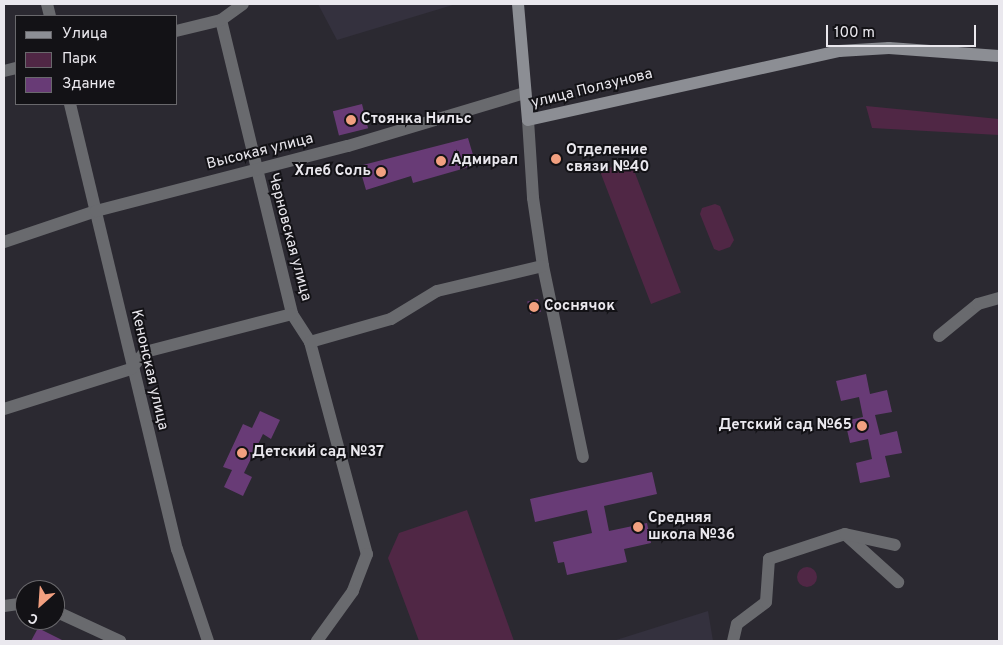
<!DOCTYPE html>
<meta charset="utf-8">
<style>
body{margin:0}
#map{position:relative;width:1003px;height:645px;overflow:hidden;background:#2b2931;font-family:Overpass,sans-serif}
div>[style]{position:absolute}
.built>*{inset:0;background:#34313e}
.green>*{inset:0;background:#502745;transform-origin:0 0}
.round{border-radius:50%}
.building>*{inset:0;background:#683b76;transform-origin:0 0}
.street>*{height:12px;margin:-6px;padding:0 6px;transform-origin:6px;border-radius:6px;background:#696a6e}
.secondary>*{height:12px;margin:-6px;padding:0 6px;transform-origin:6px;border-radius:6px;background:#8c8e94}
.dots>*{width:14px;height:14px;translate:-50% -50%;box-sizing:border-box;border:2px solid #131216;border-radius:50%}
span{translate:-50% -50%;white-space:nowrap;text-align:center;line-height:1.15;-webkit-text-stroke:4px #131216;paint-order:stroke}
.street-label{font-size:15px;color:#eae8ee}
.poi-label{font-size:15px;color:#eae8ee;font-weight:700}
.left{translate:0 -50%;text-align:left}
.right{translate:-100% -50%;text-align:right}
.frame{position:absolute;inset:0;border:5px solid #eae8ee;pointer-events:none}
.legend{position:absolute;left:15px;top:15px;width:162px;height:90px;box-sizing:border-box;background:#131216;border:1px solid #69686c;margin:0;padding:6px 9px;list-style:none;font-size:15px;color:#eae8ee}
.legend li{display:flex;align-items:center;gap:10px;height:25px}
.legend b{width:25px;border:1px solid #69686c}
.north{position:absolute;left:15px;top:580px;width:50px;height:50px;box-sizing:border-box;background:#131216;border:1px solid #69686c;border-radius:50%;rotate:206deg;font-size:14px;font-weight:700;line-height:20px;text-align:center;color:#eae8ee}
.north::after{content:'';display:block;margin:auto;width:18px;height:22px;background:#f2a080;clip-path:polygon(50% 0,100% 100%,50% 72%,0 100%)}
.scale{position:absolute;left:826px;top:25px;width:150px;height:22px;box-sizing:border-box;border:2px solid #eae8ee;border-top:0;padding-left:6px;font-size:15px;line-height:18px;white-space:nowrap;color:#eae8ee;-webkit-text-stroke:4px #131216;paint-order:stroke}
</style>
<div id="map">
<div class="built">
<i style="clip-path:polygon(318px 4px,456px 4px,337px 40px)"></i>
<i style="clip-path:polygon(708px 611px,713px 641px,613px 641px)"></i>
</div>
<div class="green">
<i style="clip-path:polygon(866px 106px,999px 119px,999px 135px,872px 128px)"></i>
<i style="left:630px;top:160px;width:142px;height:32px;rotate:69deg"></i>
<i style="clip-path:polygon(715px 204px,720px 206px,734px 240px,730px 247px,719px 251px,714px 249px,700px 214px,702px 208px)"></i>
<i style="clip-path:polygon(467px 510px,514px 641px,419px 641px,388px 558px,399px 533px)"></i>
<i class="round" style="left:797px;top:567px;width:20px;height:20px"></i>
</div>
<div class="building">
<i style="left:362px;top:104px;width:25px;height:30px;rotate:76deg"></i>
<i style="clip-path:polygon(468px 138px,476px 165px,413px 183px,411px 176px,366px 190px,359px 166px)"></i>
<i style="left:538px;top:299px;width:13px;height:11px;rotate:77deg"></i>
<i style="clip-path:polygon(866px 374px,870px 394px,887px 390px,892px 412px,875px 415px,880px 435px,897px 431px,902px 453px,885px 456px,890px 477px,860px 483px,856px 463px,872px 459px,868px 439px,850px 443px,845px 421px,863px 417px,859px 397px,841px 401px,836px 381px)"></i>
<i style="clip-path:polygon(260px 411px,280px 420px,271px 439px,263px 434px,244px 473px,252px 477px,243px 496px,224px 487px,232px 470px,223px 467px,243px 424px,252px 428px)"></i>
<i style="clip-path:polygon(652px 472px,657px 494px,604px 506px,609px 531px,647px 523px,651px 543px,624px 549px,627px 562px,567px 575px,564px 562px,558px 563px,553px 542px,592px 533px,587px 510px,535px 522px,530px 499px)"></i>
<i style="clip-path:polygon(38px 628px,64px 641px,31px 641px)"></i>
</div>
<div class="street">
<i style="left:47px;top:4px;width:12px;rotate:76deg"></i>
<i style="left:221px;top:20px;width:302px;rotate:76.4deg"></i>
<i style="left:292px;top:314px;width:33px;rotate:57deg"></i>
<i style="left:310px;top:342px;width:220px;rotate:75deg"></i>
<i style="left:367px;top:554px;width:40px;rotate:111deg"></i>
<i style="left:353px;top:591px;width:62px;rotate:125.8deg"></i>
<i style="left:176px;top:31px;width:46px;rotate:-13.7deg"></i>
<i style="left:221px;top:20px;width:27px;rotate:-36deg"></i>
<i style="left:4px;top:71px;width:12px;rotate:-14deg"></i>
<i style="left:70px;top:104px;width:458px;rotate:76.5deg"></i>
<i style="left:177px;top:549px;width:97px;rotate:71.4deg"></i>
<i style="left:528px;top:120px;width:78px;rotate:86.3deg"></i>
<i style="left:533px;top:198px;width:69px;rotate:81.6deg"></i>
<i style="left:543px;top:266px;width:195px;rotate:78.2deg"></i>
<i style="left:4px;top:242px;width:97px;rotate:-18.6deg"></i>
<i style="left:96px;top:211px;width:260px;rotate:-14.5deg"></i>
<i style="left:348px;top:146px;width:185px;rotate:-16.7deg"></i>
<i style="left:939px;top:336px;width:50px;rotate:-39.4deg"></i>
<i style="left:978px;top:304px;width:22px;rotate:-16deg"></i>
<i style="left:310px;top:342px;width:84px;rotate:-15.9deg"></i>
<i style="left:391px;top:319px;width:54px;rotate:-31.3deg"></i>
<i style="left:437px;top:291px;width:109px;rotate:-13.3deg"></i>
<i style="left:4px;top:409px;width:133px;rotate:-17.5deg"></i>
<i style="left:131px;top:369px;width:22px;rotate:-51deg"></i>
<i style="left:145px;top:352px;width:152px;rotate:-14.5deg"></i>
<i style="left:847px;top:536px;width:69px;rotate:42deg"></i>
<i style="left:4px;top:606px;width:21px;rotate:-8deg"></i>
<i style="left:55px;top:611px;width:72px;rotate:24.8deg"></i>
<i style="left:733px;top:641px;width:17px;rotate:-77deg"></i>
<i style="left:737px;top:624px;width:36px;rotate:-37deg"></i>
<i style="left:766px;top:602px;width:43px;rotate:-86deg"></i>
<i style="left:769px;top:559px;width:80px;rotate:-18.2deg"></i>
<i style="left:845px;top:534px;width:51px;rotate:12.4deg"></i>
</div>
<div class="secondary">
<i style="left:518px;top:4px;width:116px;rotate:85.1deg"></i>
<i style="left:528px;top:120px;width:319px;rotate:-12.5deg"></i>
<i style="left:839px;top:51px;width:50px;rotate:-3.4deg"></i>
<i style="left:889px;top:48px;width:110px;rotate:4.2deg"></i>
</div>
<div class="dots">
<i style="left:351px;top:120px;background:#f2a080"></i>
<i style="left:556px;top:159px;background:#f2a080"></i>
<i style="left:441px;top:161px;background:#f2a080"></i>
<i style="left:381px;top:172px;background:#f2a080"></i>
<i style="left:534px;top:307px;background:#f2a080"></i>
<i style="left:862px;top:426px;background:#f2a080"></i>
<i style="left:242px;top:453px;background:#f2a080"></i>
<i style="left:638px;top:527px;background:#f2a080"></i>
</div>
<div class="street-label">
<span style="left:592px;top:89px;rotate:-14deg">улица Ползунова</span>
<span style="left:260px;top:152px;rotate:-14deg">Высокая улица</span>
<span style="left:289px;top:237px;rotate:75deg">Черновская улица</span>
<span style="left:149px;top:370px;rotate:77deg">Кенонская улица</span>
</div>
<div class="poi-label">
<span class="left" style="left:361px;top:120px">Стоянка Нильс</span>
<span class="left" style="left:566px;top:159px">Отделение<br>связи №40</span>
<span class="left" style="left:451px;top:161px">Адмирал</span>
<span class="right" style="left:371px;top:172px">Хлеб Соль</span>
<span class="left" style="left:544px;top:307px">Соснячок</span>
<span class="right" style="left:852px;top:426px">Детский сад №65</span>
<span class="left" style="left:252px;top:453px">Детский сад №37</span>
<span class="left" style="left:648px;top:527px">Средняя<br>школа №36</span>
</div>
<div class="frame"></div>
<ul class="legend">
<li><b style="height:6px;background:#8c8e94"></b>Улица</li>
<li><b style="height:14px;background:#502745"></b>Парк</li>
<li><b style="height:14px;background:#683b76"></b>Здание</li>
</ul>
<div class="north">С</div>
<div class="scale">100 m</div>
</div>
